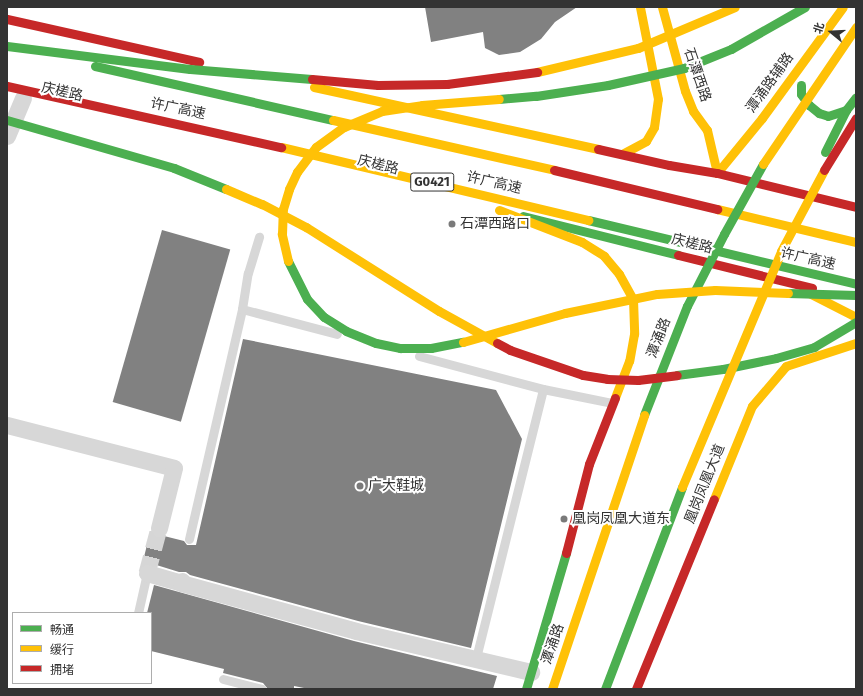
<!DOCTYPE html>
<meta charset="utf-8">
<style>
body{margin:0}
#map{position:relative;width:863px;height:696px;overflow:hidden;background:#fff;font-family:"Fira Sans","Noto Sans SC",sans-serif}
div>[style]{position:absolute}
.building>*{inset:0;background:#818181;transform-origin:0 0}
.street-tunnel>*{height:17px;margin-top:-8.5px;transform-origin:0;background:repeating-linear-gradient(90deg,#d6d6d6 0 17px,transparent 0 25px)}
.lane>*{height:9px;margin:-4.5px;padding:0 4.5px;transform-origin:4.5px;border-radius:4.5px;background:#d7d7d7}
.street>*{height:17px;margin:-8.5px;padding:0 8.5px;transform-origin:8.5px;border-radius:8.5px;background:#d7d7d7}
.fast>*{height:9px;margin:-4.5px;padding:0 4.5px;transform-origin:4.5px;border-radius:4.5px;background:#4caf50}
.slow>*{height:9px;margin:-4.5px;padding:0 4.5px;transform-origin:4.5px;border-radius:4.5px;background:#ffc107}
.jam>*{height:9px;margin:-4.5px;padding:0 4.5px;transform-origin:4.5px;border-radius:4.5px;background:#c62828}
.fast-bridge>*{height:9px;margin:-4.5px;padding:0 4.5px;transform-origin:4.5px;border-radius:4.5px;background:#4caf50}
.slow-bridge>*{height:9px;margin:-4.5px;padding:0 4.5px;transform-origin:4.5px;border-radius:4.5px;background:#ffc107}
.jam-bridge>*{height:9px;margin:-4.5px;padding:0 4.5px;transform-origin:4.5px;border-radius:4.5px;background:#c62828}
.dots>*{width:11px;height:11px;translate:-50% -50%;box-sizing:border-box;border:2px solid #fff;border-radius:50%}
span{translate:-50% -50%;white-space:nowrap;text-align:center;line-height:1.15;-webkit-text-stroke:4px #fff;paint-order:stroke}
.shield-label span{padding:1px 3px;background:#fff;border:1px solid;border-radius:3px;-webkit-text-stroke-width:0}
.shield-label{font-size:13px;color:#333;font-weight:700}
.street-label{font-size:14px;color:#333}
.poi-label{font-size:14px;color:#333}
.left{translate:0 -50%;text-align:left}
.frame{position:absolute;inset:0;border:8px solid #333;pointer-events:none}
.legend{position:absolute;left:12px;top:612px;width:140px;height:72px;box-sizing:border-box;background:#fff;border:1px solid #adadad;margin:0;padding:5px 7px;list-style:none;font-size:12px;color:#333}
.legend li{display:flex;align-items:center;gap:8px;height:20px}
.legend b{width:20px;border:1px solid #adadad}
.north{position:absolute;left:811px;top:12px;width:40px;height:40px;-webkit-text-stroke:3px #fff;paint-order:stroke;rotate:288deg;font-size:11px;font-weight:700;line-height:16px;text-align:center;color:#333}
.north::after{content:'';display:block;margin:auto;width:14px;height:18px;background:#333;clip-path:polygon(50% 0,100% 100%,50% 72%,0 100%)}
</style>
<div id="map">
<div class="building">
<i style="clip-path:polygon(425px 7px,577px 7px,555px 22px,541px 39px,520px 52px,499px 55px,485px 48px,483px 32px,431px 42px)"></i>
<i style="left:162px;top:230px;width:71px;height:179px;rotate:16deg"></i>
<i style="clip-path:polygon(243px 339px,496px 390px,522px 439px,471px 648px,358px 621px,190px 575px,186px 572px,179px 572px,150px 563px,142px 565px,150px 533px,156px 538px,164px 536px,184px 541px,187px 545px,196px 545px)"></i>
<i style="clip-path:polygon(154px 585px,354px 641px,497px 676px,493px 689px,309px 689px,294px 686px,294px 689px,268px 689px,263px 683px,223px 673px,224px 669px,151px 651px,151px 613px,147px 613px)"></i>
</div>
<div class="street-tunnel">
<i style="left:147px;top:573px;width:47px;rotate:-75.1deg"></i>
</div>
<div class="lane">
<i style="left:242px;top:309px;width:98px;rotate:14.7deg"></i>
<i style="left:419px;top:356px;width:128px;rotate:14.9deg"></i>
<i style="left:543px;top:389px;width:70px;rotate:11.5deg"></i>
<i style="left:189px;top:539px;width:236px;rotate:-77deg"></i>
<i style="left:242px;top:309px;width:36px;rotate:-81deg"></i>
<i style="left:248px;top:273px;width:38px;rotate:-73deg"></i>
<i style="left:138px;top:613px;width:41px;rotate:-77.3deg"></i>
<i style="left:476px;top:658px;width:277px;rotate:-76deg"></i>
<i style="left:223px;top:679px;width:40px;rotate:14.4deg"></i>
</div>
<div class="street">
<i style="left:7px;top:136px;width:41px;rotate:-67.2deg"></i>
<i style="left:7px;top:425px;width:172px;rotate:14.4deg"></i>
<i style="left:174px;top:468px;width:62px;rotate:104deg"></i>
<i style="left:147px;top:573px;width:35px;rotate:16deg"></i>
<i style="left:182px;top:581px;width:2px;rotate:117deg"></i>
<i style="left:181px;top:583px;width:181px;rotate:15.3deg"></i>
<i style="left:356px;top:631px;width:180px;rotate:13.2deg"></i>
</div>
<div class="fast">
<i style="left:95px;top:66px;width:244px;rotate:12.8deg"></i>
<i style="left:801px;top:85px;width:9px;rotate:90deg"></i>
<i style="left:801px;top:94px;width:14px;rotate:54deg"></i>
<i style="left:809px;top:105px;width:13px;rotate:39deg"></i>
<i style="left:819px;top:113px;width:9px;rotate:18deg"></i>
<i style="left:828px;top:116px;width:19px;rotate:-18deg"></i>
<i style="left:825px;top:152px;width:47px;rotate:-63.4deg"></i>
<i style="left:846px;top:110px;width:16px;rotate:-52deg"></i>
<i style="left:523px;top:216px;width:160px;rotate:14.1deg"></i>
<i style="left:588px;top:220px;width:276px;rotate:13.4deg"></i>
<i style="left:526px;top:689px;width:142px;rotate:-73.6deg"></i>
</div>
<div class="slow">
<i style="left:662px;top:7px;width:87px;rotate:74.7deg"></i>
<i style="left:685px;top:91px;width:22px;rotate:68deg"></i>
<i style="left:693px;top:111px;width:24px;rotate:54deg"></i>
<i style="left:707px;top:130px;width:44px;rotate:76.9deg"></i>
<i style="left:314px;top:87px;width:291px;rotate:12.3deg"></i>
<i style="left:333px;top:120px;width:227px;rotate:12.7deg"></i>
<i style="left:281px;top:147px;width:316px;rotate:13.4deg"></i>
<i style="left:622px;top:154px;width:27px;rotate:-28deg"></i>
<i style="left:646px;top:141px;width:16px;rotate:-60deg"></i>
<i style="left:654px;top:127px;width:28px;rotate:-82deg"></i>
<i style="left:658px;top:99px;width:94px;rotate:-101.1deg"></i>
<i style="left:717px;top:173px;width:71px;rotate:-50.7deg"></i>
<i style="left:762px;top:118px;width:137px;rotate:-53.9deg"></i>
<i style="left:717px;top:209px;width:143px;rotate:13.4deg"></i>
<i style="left:499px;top:210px;width:89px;rotate:21.1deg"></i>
<i style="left:582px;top:242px;width:26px;rotate:32deg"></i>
<i style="left:604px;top:256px;width:23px;rotate:50deg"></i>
<i style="left:619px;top:274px;width:29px;rotate:61deg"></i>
<i style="left:633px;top:299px;width:35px;rotate:88deg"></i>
<i style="left:634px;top:334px;width:27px;rotate:100deg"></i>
<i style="left:629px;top:361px;width:40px;rotate:111deg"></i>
<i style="left:807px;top:292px;width:55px;rotate:27deg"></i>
<i style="left:714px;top:499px;width:100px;rotate:-67.8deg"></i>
<i style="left:752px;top:406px;width:52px;rotate:-49.6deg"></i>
<i style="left:786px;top:366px;width:74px;rotate:-18.2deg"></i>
</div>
<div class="jam">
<i style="left:7px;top:19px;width:197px;rotate:12.6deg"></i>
<i style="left:7px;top:86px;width:281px;rotate:12.6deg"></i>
<i style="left:598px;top:149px;width:73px;rotate:12.7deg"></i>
<i style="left:669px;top:165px;width:49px;rotate:9.5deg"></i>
<i style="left:717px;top:173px;width:143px;rotate:13.7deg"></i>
<i style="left:554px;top:170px;width:168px;rotate:13.5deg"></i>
<i style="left:678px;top:255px;width:138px;rotate:13.8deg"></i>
<i style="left:566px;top:553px;width:92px;rotate:-75.5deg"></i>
<i style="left:589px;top:464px;width:71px;rotate:-68.5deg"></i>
<i style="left:636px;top:689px;width:205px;rotate:-67.7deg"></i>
</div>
<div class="fast-bridge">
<i style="left:7px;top:46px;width:184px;rotate:7.2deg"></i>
<i style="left:190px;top:69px;width:122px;rotate:4.7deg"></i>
<i style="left:499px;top:99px;width:37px;rotate:-5deg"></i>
<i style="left:536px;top:96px;width:73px;rotate:-8.7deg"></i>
<i style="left:608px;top:85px;width:78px;rotate:-12.6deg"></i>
<i style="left:684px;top:68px;width:51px;rotate:-22deg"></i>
<i style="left:731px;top:49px;width:85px;rotate:-29.6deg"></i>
<i style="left:7px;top:120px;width:174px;rotate:16deg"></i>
<i style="left:174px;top:168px;width:56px;rotate:22deg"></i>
<i style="left:288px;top:261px;width:42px;rotate:63.4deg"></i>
<i style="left:307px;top:299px;width:25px;rotate:47deg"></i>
<i style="left:324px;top:317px;width:26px;rotate:32deg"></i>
<i style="left:346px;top:331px;width:32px;rotate:22deg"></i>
<i style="left:376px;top:343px;width:25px;rotate:12deg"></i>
<i style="left:400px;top:348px;width:31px"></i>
<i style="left:431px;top:348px;width:33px;rotate:-11deg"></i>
<i style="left:788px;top:293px;width:68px;rotate:1.7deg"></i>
<i style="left:677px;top:375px;width:46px;rotate:-7.4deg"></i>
<i style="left:723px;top:369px;width:54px;rotate:-11.7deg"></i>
<i style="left:776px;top:358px;width:40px;rotate:-16deg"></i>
<i style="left:814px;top:347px;width:49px;rotate:-30.8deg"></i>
<i style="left:644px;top:415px;width:117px;rotate:-68.5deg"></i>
<i style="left:687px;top:306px;width:81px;rotate:-62.8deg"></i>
<i style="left:724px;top:234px;width:80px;rotate:-60.9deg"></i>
<i style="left:605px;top:689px;width:216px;rotate:-69.1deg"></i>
</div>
<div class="slow-bridge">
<i style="left:537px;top:72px;width:104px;rotate:-13.4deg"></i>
<i style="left:638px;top:48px;width:105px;rotate:-22.9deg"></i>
<i style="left:763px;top:164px;width:166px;rotate:-55.8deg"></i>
<i style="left:226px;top:189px;width:39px;rotate:23deg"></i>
<i style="left:262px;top:204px;width:50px;rotate:27.6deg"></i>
<i style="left:306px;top:227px;width:157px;rotate:32.3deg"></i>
<i style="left:439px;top:311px;width:66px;rotate:28.9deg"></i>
<i style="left:288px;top:261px;width:28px;rotate:-103deg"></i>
<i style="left:282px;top:234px;width:25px;rotate:-88deg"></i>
<i style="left:283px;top:209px;width:21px;rotate:-73deg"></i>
<i style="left:289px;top:189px;width:19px;rotate:-65deg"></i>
<i style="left:297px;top:172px;width:31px;rotate:-53deg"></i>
<i style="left:316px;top:147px;width:34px;rotate:-36deg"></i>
<i style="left:344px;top:127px;width:41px;rotate:-22.8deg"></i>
<i style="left:382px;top:111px;width:40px;rotate:-8.5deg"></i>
<i style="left:422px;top:105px;width:77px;rotate:-4.5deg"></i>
<i style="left:463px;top:342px;width:106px;rotate:-15.9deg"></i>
<i style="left:565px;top:313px;width:94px;rotate:-11.7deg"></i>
<i style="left:657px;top:294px;width:58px;rotate:-3.9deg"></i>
<i style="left:715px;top:290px;width:73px;rotate:2.4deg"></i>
<i style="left:682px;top:487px;width:256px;rotate:-67.2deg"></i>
<i style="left:781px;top:251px;width:92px;rotate:-62deg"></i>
<i style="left:552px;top:689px;width:289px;rotate:-71.4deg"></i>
</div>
<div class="jam-bridge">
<i style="left:312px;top:79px;width:66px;rotate:5.2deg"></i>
<i style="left:378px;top:85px;width:69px;rotate:-0.8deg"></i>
<i style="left:447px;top:84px;width:91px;rotate:-7.6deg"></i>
<i style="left:824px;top:170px;width:61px;rotate:-58.4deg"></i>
<i style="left:497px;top:343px;width:15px;rotate:28deg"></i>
<i style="left:510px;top:350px;width:77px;rotate:18.9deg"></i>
<i style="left:583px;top:375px;width:24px;rotate:9deg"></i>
<i style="left:607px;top:379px;width:31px;rotate:2deg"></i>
<i style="left:638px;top:380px;width:39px;rotate:-7deg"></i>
</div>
<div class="dots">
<i style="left:452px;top:224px;background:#7a7a7a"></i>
<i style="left:360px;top:486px;background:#7a7a7a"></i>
<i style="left:564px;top:519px;background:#7a7a7a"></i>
</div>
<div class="shield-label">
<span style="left:432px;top:182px">G0421</span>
</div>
<div class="street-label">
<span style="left:697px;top:75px;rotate:71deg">石潭西路</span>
<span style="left:770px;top:83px;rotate:-54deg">潭涌路辅路</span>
<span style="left:62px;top:92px;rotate:13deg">庆槎路</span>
<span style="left:178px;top:109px;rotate:12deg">许广高速</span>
<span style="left:378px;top:165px;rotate:14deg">庆槎路</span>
<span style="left:494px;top:183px;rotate:13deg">许广高速</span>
<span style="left:692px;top:244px;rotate:14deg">庆槎路</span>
<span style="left:808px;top:259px;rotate:13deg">许广高速</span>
<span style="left:659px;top:338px;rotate:-69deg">潭涌路</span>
<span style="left:705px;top:484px;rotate:-68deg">凰岗凤凰大道</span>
<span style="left:553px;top:644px;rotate:-71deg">潭涌路</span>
</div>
<div class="poi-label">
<span class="left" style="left:460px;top:224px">石潭西路口</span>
<span class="left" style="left:368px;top:486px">广大鞋城</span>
<span class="left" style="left:572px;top:519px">凰岗凤凰大道东</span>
</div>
<div class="frame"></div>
<ul class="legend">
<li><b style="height:5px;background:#4caf50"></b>畅通</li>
<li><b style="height:5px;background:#ffc107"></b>缓行</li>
<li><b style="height:5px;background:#c62828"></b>拥堵</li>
</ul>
<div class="north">北</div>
</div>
